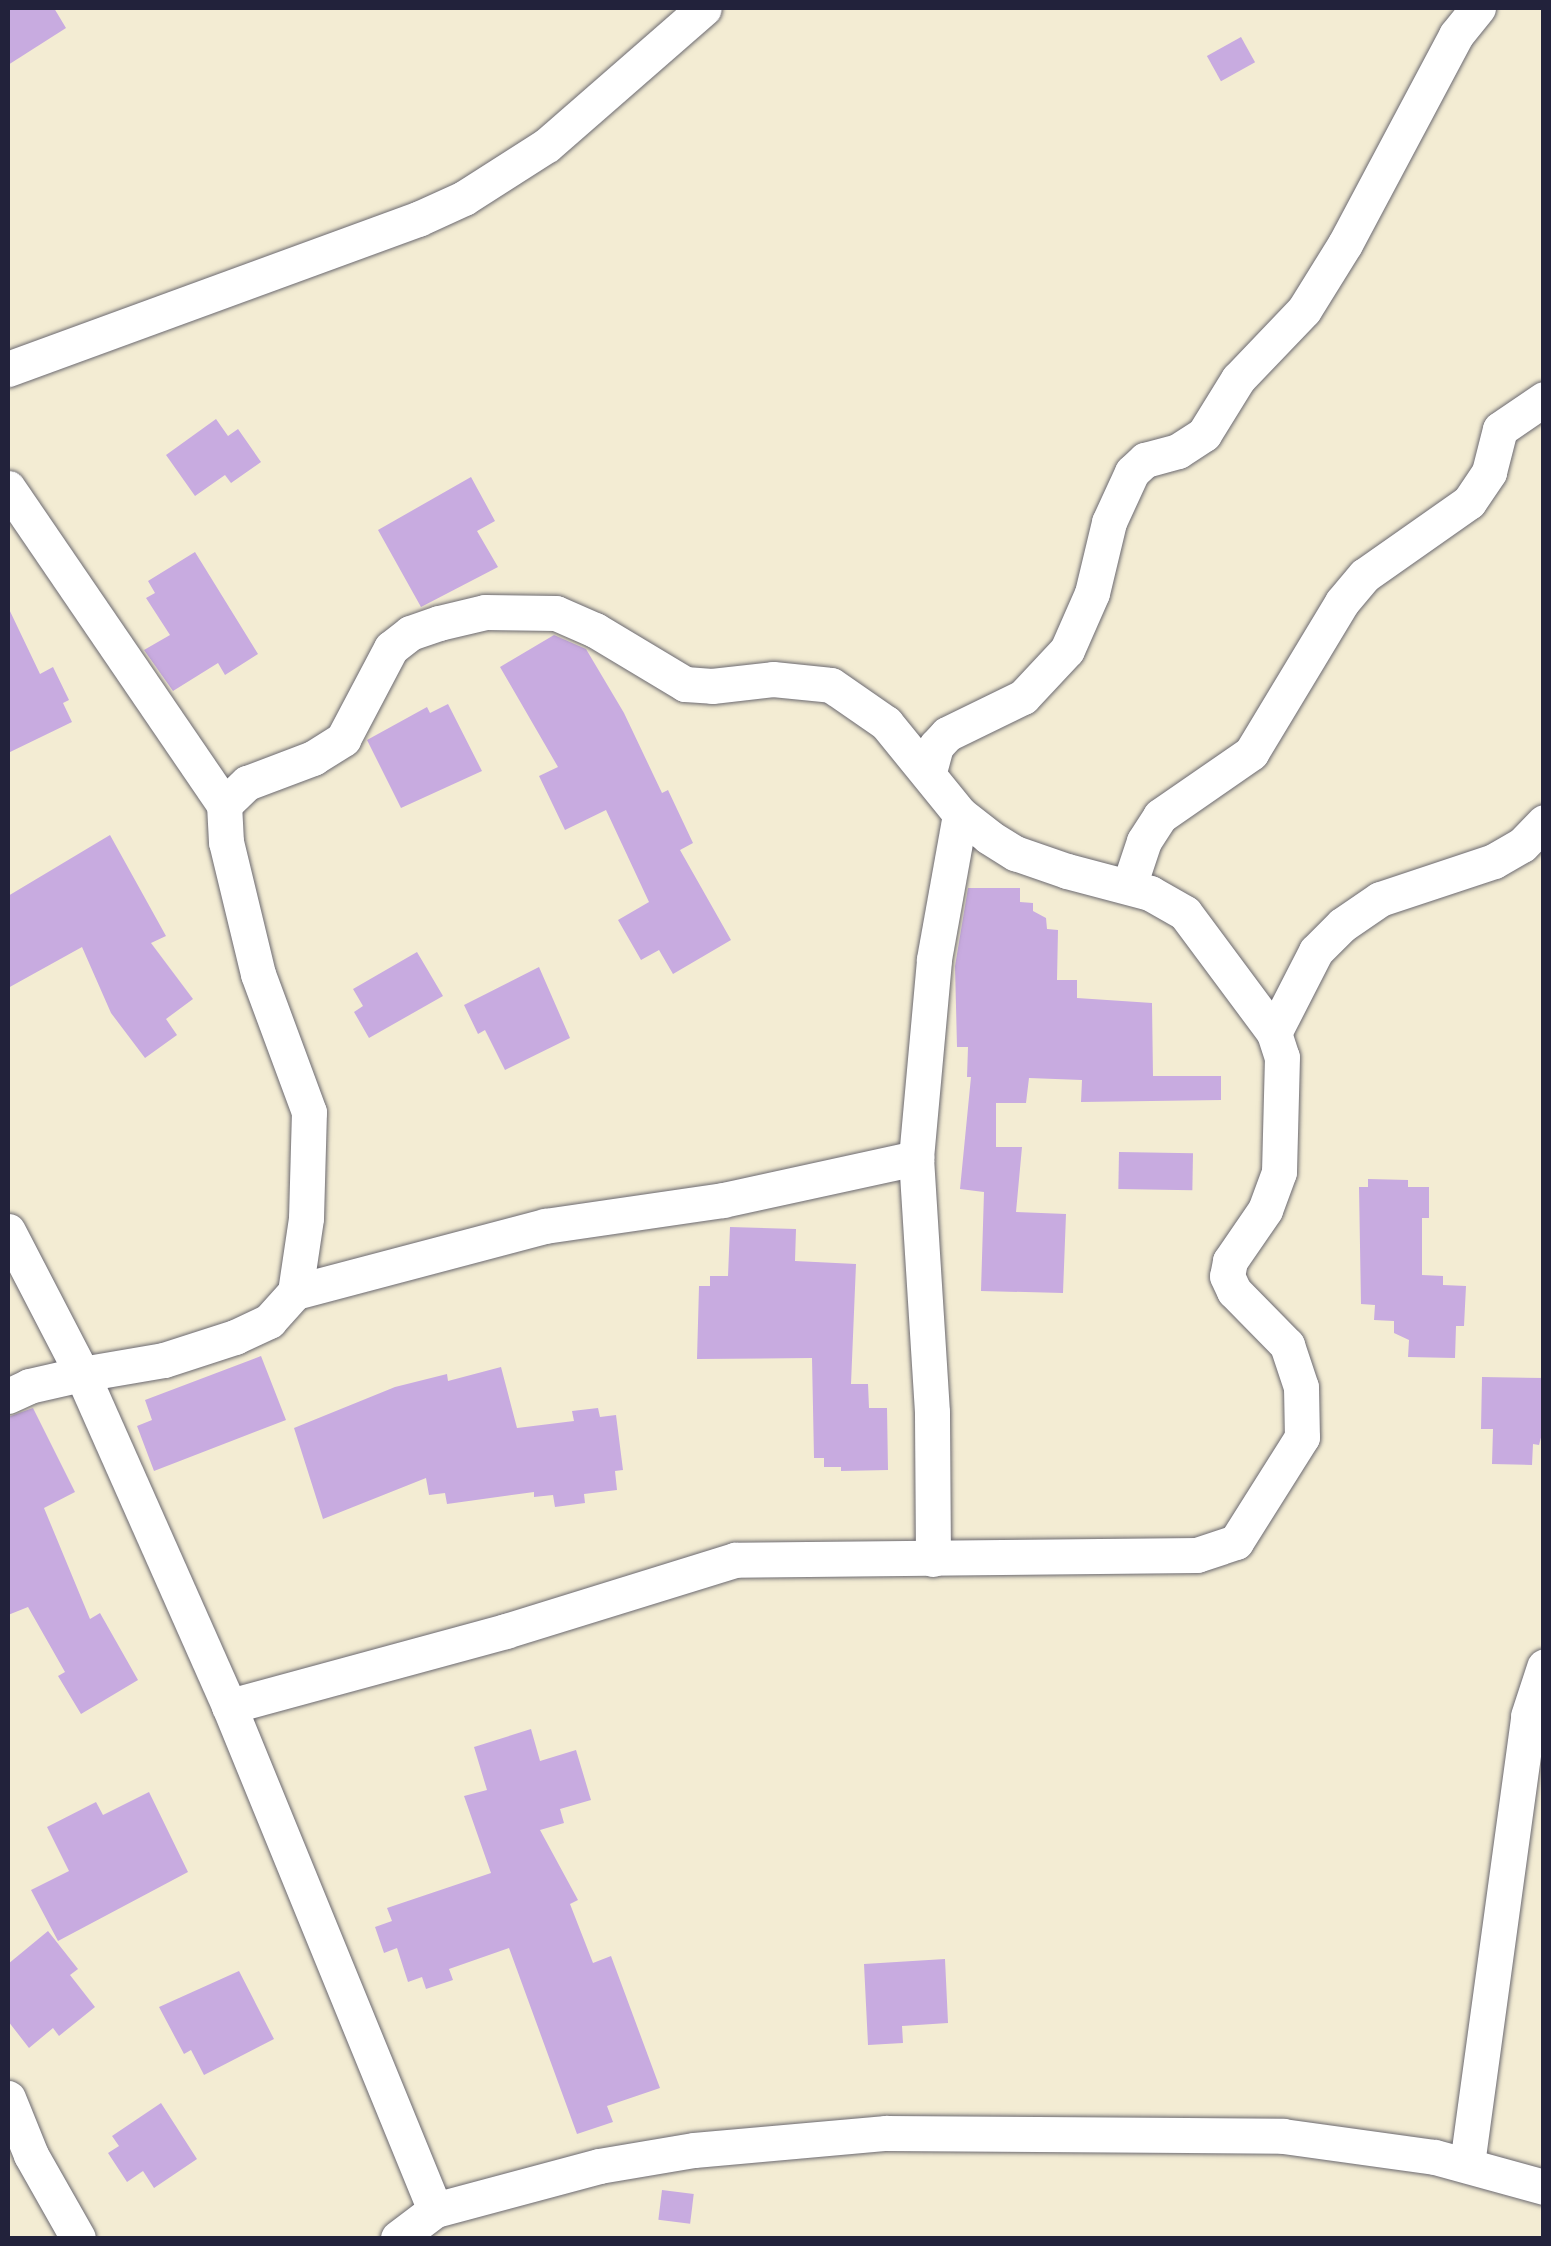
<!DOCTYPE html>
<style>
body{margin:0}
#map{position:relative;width:1551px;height:2246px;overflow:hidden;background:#f3ecd3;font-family:Mynerve,sans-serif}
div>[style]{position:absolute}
.building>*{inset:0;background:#c8abe0;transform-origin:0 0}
.roads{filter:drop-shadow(0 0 2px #6b6970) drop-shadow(0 0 2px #6b6970)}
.minor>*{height:35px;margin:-17.5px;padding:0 17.5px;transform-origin:17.5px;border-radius:17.5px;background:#fff}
span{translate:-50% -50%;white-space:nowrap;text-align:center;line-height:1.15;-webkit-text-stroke:10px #fcf5e5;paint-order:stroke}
.frame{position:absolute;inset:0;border:10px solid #22223b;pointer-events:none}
</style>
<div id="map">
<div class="building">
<i style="clip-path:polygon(8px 8px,54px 8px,66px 28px,8px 65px)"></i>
<i style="left:1241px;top:37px;width:29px;height:39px;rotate:61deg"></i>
<i style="clip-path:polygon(216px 419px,228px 436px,238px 429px,261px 462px,231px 483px,225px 475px,195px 496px,166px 455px)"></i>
<i style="clip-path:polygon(471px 477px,495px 521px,477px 531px,498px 567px,421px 607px,378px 530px)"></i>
<i style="clip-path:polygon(195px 552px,258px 654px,225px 675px,218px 663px,173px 691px,144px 650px,170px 635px,146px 598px,155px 593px,148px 581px)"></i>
<i style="clip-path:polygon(8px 607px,40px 674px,53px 667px,69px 700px,63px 703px,72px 722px,8px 753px)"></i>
<i style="clip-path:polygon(554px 635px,586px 649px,624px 713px,662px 793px,668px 790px,693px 843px,680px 850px,731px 940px,673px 974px,659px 950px,641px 960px,618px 920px,649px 902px,606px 810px,565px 830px,539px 776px,558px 767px,500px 667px)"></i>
<i style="clip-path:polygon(448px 704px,482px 771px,401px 808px,367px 740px,427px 707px,430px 713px)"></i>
<i style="clip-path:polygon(110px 835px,166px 936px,151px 943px,193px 999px,166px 1019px,177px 1035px,145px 1058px,111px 1013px,82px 947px,8px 988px,8px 896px)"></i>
<i style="clip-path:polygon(968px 888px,1020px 888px,1020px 902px,1033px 903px,1033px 911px,1046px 918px,1047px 929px,1058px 930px,1057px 980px,1077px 980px,1077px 998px,1152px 1003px,1153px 1076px,1221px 1076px,1221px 1100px,1081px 1102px,1082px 1080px,1029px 1078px,1026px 1103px,996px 1103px,996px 1147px,1022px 1147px,1016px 1212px,1066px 1214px,1063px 1293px,981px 1291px,984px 1192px,960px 1189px,971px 1077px,967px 1077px,968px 1047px,957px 1047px,955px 966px)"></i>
<i style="clip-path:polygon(417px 952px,443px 996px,369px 1038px,354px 1012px,363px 1006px,353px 989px)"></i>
<i style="clip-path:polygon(539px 967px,570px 1038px,505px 1070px,485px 1030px,478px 1034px,464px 1005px)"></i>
<i style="left:1119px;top:1152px;width:74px;height:37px;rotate:1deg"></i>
<i style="clip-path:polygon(1368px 1179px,1408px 1180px,1408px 1187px,1429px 1187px,1429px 1218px,1422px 1218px,1422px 1275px,1443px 1276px,1443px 1285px,1466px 1286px,1464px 1326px,1456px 1326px,1455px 1358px,1408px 1357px,1409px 1340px,1394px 1333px,1394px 1321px,1374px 1320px,1375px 1305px,1361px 1304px,1359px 1187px,1368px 1187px)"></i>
<i style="clip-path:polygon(730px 1227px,796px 1229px,795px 1261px,856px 1264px,851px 1384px,868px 1384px,869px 1408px,887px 1408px,888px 1470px,841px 1471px,841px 1467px,824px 1467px,824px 1458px,814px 1458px,812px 1358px,697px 1359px,699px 1286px,710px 1286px,710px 1276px,728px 1276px)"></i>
<i style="clip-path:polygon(261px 1356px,286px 1420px,154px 1471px,137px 1426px,152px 1420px,145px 1400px)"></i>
<i style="clip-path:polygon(501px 1367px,517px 1428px,574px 1421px,572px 1411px,598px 1408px,600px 1417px,616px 1415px,623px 1470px,615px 1471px,617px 1490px,584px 1494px,585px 1503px,555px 1507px,553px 1495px,534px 1497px,534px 1492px,447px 1504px,445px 1493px,429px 1495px,426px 1478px,323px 1519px,294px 1428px,395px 1387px,447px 1374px,448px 1381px)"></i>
<i style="clip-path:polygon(1482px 1377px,1544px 1378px,1543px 1430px,1539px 1445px,1533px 1444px,1532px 1465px,1492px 1464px,1493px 1429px,1481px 1429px)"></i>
<i style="clip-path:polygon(33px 1408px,75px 1492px,44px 1508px,90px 1619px,100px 1613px,138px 1680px,81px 1714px,58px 1676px,65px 1672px,28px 1607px,8px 1615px,8px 1417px)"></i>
<i style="clip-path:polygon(531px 1729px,540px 1761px,576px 1750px,591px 1800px,560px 1809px,564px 1823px,540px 1830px,578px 1900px,570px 1904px,593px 1963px,611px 1956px,660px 2088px,607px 2106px,613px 2122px,577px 2134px,509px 1948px,449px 1969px,453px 1980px,426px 1989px,422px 1977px,408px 1982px,397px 1948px,384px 1953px,375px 1927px,392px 1921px,387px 1908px,491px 1873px,464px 1796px,487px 1790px,474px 1747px)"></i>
<i style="clip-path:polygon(149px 1792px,188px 1872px,58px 1941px,31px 1890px,69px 1871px,47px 1827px,96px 1802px,103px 1815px)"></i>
<i style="clip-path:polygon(48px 1931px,78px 1969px,70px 1975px,95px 2007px,59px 2036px,53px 2028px,29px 2048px,8px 2021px,8px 1964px)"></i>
<i style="clip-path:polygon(945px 1959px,948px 2023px,902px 2026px,903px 2043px,868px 2045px,864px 1964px)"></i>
<i style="clip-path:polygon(239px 1971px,274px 2039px,204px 2075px,191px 2050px,184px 2054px,159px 2007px)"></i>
<i style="clip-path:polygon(161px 2103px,197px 2159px,154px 2188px,143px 2171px,127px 2182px,108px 2153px,119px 2146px,112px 2136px)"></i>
<i style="left:662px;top:2190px;width:32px;height:30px;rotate:7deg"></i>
</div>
<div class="roads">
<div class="minor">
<i style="left:8px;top:369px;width:437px;rotate:-20.1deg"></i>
<i style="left:418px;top:219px;width:51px;rotate:-24.5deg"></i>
<i style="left:464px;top:198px;width:98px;rotate:-32.6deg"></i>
<i style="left:547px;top:145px;width:208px;rotate:-41.1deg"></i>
<i style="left:8px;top:488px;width:384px;rotate:55.7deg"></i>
<i style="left:929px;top:772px;width:27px;rotate:-75deg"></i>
<i style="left:936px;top:746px;width:16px;rotate:-47deg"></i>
<i style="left:947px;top:734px;width:85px;rotate:-26deg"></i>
<i style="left:1023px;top:697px;width:64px;rotate:-46.9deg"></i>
<i style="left:1067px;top:650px;width:62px;rotate:-66.3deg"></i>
<i style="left:1092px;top:593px;width:73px;rotate:-76.5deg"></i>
<i style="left:1109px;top:522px;width:55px;rotate:-65.3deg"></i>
<i style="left:1132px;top:472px;width:18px;rotate:-43deg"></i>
<i style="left:1145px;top:460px;width:34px;rotate:-15deg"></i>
<i style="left:1178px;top:451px;width:31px;rotate:-33deg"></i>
<i style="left:1204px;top:434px;width:65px;rotate:-58.3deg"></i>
<i style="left:1238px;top:379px;width:95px;rotate:-46.3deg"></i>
<i style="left:1304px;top:310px;width:78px;rotate:-58.2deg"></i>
<i style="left:1345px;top:244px;width:237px;rotate:-62deg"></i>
<i style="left:1456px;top:35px;width:35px;rotate:-51deg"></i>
<i style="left:1129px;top:886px;width:47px;rotate:-71.6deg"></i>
<i style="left:1144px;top:841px;width:30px;rotate:-57deg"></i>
<i style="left:1160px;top:816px;width:111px;rotate:-34.7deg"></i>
<i style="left:1251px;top:753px;width:176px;rotate:-58.9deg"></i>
<i style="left:1342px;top:602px;width:35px;rotate:-50deg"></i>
<i style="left:1365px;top:575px;width:127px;rotate:-35.1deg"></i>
<i style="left:1469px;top:502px;width:36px;rotate:-56deg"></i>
<i style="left:1489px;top:472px;width:44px;rotate:-75.7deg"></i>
<i style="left:1500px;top:429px;width:53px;rotate:-34.3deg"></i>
<i style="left:1274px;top:1033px;width:92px;rotate:-62.9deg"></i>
<i style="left:1316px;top:951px;width:37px;rotate:-45deg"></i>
<i style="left:1342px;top:925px;width:46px;rotate:-34.4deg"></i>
<i style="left:1380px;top:899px;width:120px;rotate:-18.4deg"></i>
<i style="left:1494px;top:861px;width:32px;rotate:-30deg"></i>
<i style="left:1522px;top:845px;width:32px;rotate:-46deg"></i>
<i style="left:8px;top:1231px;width:161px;rotate:62.6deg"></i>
<i style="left:82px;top:1374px;width:363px;rotate:66.1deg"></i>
<i style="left:229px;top:1706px;width:544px;rotate:67.77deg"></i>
<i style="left:295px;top:1292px;width:259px;rotate:-14.8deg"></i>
<i style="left:545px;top:1226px;width:180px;rotate:-8.3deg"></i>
<i style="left:723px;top:1200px;width:198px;rotate:-12.3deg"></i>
<i style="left:8px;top:1396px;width:23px;rotate:-25deg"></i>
<i style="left:29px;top:1386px;width:54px;rotate:-12.8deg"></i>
<i style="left:82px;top:1374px;width:83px;rotate:-9.7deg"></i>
<i style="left:164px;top:1360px;width:75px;rotate:-17.9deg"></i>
<i style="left:235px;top:1337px;width:38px;rotate:-25deg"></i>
<i style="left:269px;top:1321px;width:39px;rotate:-48deg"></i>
<i style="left:295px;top:1292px;width:75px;rotate:-81.5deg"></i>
<i style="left:306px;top:1218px;width:106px;rotate:-88.4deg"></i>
<i style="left:309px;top:1112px;width:147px;rotate:-110.3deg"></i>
<i style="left:258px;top:974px;width:136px;rotate:-103.6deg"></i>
<i style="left:226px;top:842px;width:37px;rotate:-93deg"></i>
<i style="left:224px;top:805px;width:32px;rotate:-44deg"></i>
<i style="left:247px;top:783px;width:71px;rotate:-20.7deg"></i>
<i style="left:313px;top:758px;width:36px;rotate:-32deg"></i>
<i style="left:343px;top:739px;width:103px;rotate:-62.2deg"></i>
<i style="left:391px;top:648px;width:24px;rotate:-38deg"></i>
<i style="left:410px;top:633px;width:31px;rotate:-19deg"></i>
<i style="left:439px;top:623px;width:47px;rotate:-13.4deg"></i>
<i style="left:485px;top:612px;width:71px;rotate:0.8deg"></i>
<i style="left:556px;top:613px;width:43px;rotate:23.6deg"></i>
<i style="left:595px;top:630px;width:105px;rotate:31deg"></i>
<i style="left:685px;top:684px;width:27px;rotate:4deg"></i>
<i style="left:712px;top:686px;width:61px;rotate:-6.5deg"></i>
<i style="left:773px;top:679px;width:58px;rotate:5.9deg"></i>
<i style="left:831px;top:685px;width:67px;rotate:34.6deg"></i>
<i style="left:886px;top:723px;width:117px;rotate:50.9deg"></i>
<i style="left:960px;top:814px;width:37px;rotate:38deg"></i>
<i style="left:989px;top:837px;width:31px;rotate:32deg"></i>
<i style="left:1015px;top:853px;width:55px;rotate:19.1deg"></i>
<i style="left:1067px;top:871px;width:86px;rotate:14.8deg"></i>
<i style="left:1150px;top:893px;width:40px;rotate:29.7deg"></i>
<i style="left:1185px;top:913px;width:149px;rotate:53.4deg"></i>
<i style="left:1274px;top:1033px;width:25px;rotate:72deg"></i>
<i style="left:1282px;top:1057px;width:115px;rotate:91.5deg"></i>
<i style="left:1279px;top:1172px;width:40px;rotate:110.2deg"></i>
<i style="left:1265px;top:1210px;width:62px;rotate:124.5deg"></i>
<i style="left:1230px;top:1261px;width:15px;rotate:101deg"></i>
<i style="left:1227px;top:1276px;width:17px;rotate:65deg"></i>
<i style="left:1234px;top:1291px;width:76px;rotate:45.5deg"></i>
<i style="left:1287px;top:1345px;width:44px;rotate:71.6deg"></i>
<i style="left:1301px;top:1387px;width:50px;rotate:88.9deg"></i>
<i style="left:1302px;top:1437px;width:124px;rotate:122.2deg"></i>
<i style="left:1236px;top:1542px;width:41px;rotate:161.6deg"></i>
<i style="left:1197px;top:1555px;width:462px;rotate:179.4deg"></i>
<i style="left:735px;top:1560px;width:240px;rotate:162.8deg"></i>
<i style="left:506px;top:1631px;width:287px;rotate:164.8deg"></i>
<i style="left:933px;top:1559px;width:147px;rotate:-90.4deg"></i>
<i style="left:932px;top:1412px;width:255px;rotate:-93.6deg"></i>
<i style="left:916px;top:1158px;width:200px;rotate:-84.8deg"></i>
<i style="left:934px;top:959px;width:147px;rotate:-79.8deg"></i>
<i style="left:8px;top:2098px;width:61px;rotate:68deg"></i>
<i style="left:31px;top:2155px;width:95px;rotate:60.5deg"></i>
<i style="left:1467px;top:2164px;width:452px;rotate:-82.2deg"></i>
<i style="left:1528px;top:1716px;width:52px;rotate:-71.9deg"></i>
<i style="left:398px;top:2238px;width:46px;rotate:-37.1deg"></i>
<i style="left:435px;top:2210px;width:170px;rotate:-15deg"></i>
<i style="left:599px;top:2166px;width:96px;rotate:-9.6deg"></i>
<i style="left:694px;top:2150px;width:193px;rotate:-5.1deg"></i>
<i style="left:886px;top:2133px;width:397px;rotate:0.4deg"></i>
<i style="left:1283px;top:2136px;width:153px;rotate:7.9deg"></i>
<i style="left:1435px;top:2157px;width:113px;rotate:15.4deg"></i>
</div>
</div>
<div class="frame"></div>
</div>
